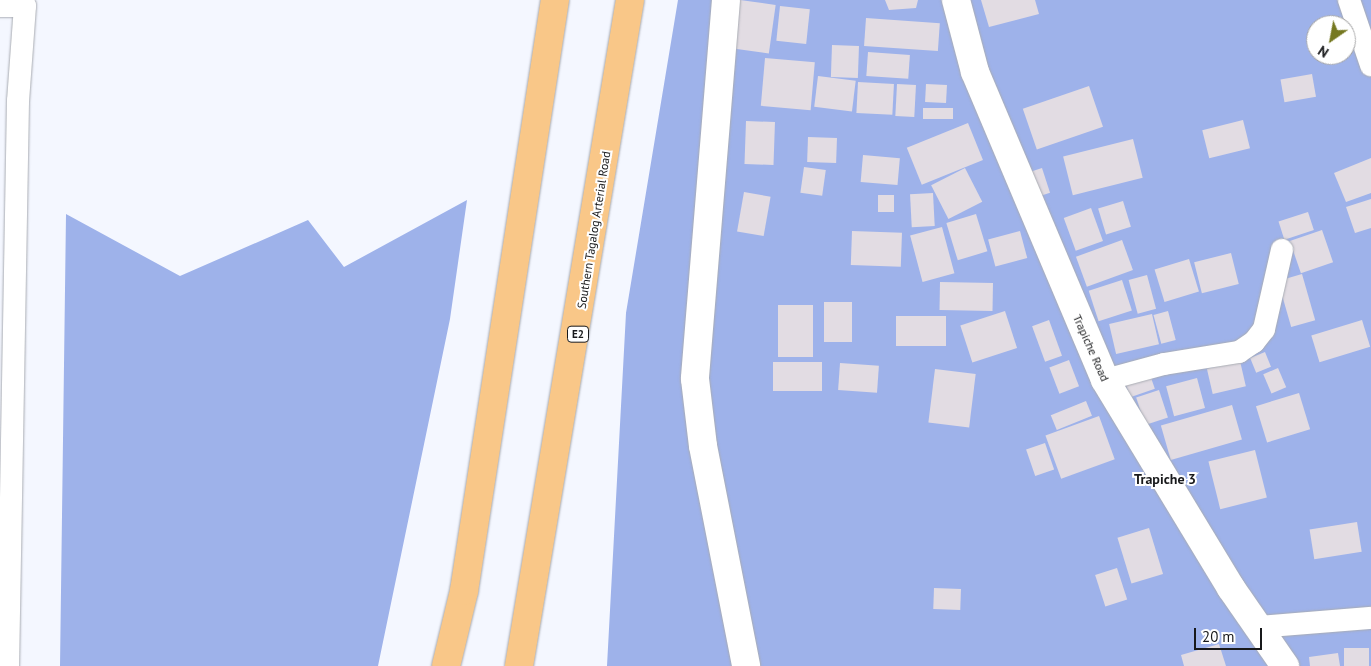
<!DOCTYPE html>
<style>
body{margin:0}
#map{position:relative;width:1371px;height:666px;overflow:hidden;background:#f4f7ff;font-family:"PT Sans",sans-serif}
div>[style]{position:absolute}
.forest>*{inset:0;background:#9eb2ea}
.building>*{inset:0;background:#e2dce3;transform-origin:0 0}
.roads{filter:drop-shadow(0 0 1px #a9acb3) drop-shadow(0 0 1px #a9acb3)}
.minor>*{height:22px;margin:-11px;padding:0 11px;transform-origin:11px;border-radius:11px;background:#fff}
.tertiary>*{height:28px;margin:-14px;padding:0 14px;transform-origin:14px;border-radius:14px;background:#fff}
.motorway>*{height:28px;margin:-14px;padding:0 14px;transform-origin:14px;border-radius:14px;background:#f9c788}
span{translate:-50% -50%;white-space:nowrap;text-align:center;line-height:1.15;-webkit-text-stroke:4px #fff;paint-order:stroke}
.shield-label span{padding:1px 4px;background:#fff;border:1px solid;border-radius:4px;-webkit-text-stroke-width:0}
.shield-label{font-size:11px;color:#18191b;font-weight:700}
.street-label{font-size:12px;color:#18191b}
.neighbourhood-label{font-size:14px;color:#18191b;font-weight:700}
.north{position:absolute;left:1306px;top:15px;width:50px;height:50px;box-sizing:border-box;background:#fff;border:1px solid #a3a3a4;border-radius:50%;rotate:213deg;font-size:14px;font-weight:700;line-height:20px;text-align:center;color:#18191b}
.north::after{content:'';display:block;margin:auto;width:18px;height:22px;background:#757820;clip-path:polygon(50% 0,100% 100%,50% 72%,0 100%)}
.scale{position:absolute;left:1194px;top:628px;width:68px;height:22px;box-sizing:border-box;border:2px solid #18191b;border-top:0;padding-left:6px;font-size:15px;line-height:18px;white-space:nowrap;color:#18191b;-webkit-text-stroke:4px #fff;paint-order:stroke}
</style>
<div id="map">
<div class="forest">
<i style="clip-path:polygon(evenodd,678px 0,1371px 0,1371px 666px,607px 666px,626px 313px,678px 0,1316px 25px,1346px 25px,1346px 55px,1316px 55px,1316px 25px)"></i>
<i style="clip-path:polygon(467px 200px,450px 319px,378px 666px,60px 666px,66px 214px,180px 276px,308px 220px,344px 267px)"></i>
</div>
<div class="building">
<i style="left:740px;top:0;width:36px;height:49px;rotate:8deg"></i>
<i style="clip-path:polygon(885px 0,918px 0,916px 8px,889px 10px)"></i>
<i style="clip-path:polygon(981px 0,1035px 0,1039px 14px,989px 27px)"></i>
<i style="left:780px;top:6px;width:30px;height:35px;rotate:6deg"></i>
<i style="left:866px;top:18px;width:74px;height:28px;rotate:4deg"></i>
<i style="left:832px;top:45px;width:27px;height:32px;rotate:2deg"></i>
<i style="left:868px;top:52px;width:42px;height:24px;rotate:4deg"></i>
<i style="left:765px;top:58px;width:50px;height:48px;rotate:5deg"></i>
<i style="left:1312px;top:74px;width:23px;height:32px;rotate:80deg"></i>
<i style="left:818px;top:76px;width:38px;height:31px;rotate:7deg"></i>
<i style="left:858px;top:82px;width:36px;height:31px;rotate:3deg"></i>
<i style="left:897px;top:84px;width:19px;height:32px;rotate:3deg"></i>
<i style="left:926px;top:84px;width:21px;height:18px;rotate:3deg"></i>
<i style="left:1089px;top:86px;width:43px;height:70px;rotate:71deg"></i>
<i style="left:923px;top:108px;width:30px;height:11px"></i>
<i style="left:1243px;top:120px;width:29px;height:42px;rotate:76deg"></i>
<i style="left:746px;top:121px;width:29px;height:43px;rotate:2deg"></i>
<i style="left:968px;top:123px;width:40px;height:66px;rotate:68deg"></i>
<i style="left:808px;top:137px;width:29px;height:25px;rotate:2deg"></i>
<i style="left:1133px;top:139px;width:40px;height:72px;rotate:76deg"></i>
<i style="left:863px;top:155px;width:37px;height:27px;rotate:5deg"></i>
<i style="clip-path:polygon(1371px 158px,1371px 193px,1346px 202px,1334px 173px)"></i>
<i style="left:804px;top:167px;width:22px;height:26px;rotate:8deg"></i>
<i style="left:965px;top:168px;width:38px;height:38px;rotate:63deg"></i>
<i style="left:1042px;top:168px;width:26px;height:21px;rotate:72deg"></i>
<i style="left:744px;top:192px;width:27px;height:40px;rotate:10deg"></i>
<i style="left:933px;top:193px;width:33px;height:23px;rotate:87deg"></i>
<i style="left:878px;top:195px;width:16px;height:17px"></i>
<i style="clip-path:polygon(1371px 199px,1371px 228px,1355px 233px,1346px 207px)"></i>
<i style="left:1123px;top:201px;width:27px;height:26px;rotate:73deg"></i>
<i style="left:1091px;top:208px;width:35px;height:29px;rotate:70deg"></i>
<i style="left:1308px;top:212px;width:19px;height:31px;rotate:72deg"></i>
<i style="left:976px;top:214px;width:39px;height:31px;rotate:73deg"></i>
<i style="left:942px;top:227px;width:48px;height:33px;rotate:75deg"></i>
<i style="left:1322px;top:230px;width:34px;height:34px;rotate:71deg"></i>
<i style="left:852px;top:231px;width:50px;height:34px;rotate:2deg"></i>
<i style="left:1020px;top:231px;width:28px;height:33px;rotate:75deg"></i>
<i style="left:1122px;top:240px;width:32px;height:49px;rotate:70deg"></i>
<i style="left:1231px;top:253px;width:32px;height:38px;rotate:76deg"></i>
<i style="left:1189px;top:259px;width:34px;height:36px;rotate:73deg"></i>
<i style="left:1302px;top:274px;width:48px;height:25px;rotate:74deg"></i>
<i style="left:1147px;top:275px;width:35px;height:19px;rotate:75deg"></i>
<i style="left:1122px;top:280px;width:32px;height:35px;rotate:72deg"></i>
<i style="left:940px;top:282px;width:53px;height:28px;rotate:1deg"></i>
<i style="left:824px;top:302px;width:28px;height:40px"></i>
<i style="left:778px;top:305px;width:35px;height:52px"></i>
<i style="left:1005px;top:311px;width:39px;height:47px;rotate:72deg"></i>
<i style="left:1168px;top:311px;width:30px;height:15px;rotate:75deg"></i>
<i style="left:1152px;top:314px;width:31px;height:44px;rotate:77deg"></i>
<i style="left:946px;top:316px;width:30px;height:50px;rotate:90deg"></i>
<i style="left:1049px;top:320px;width:38px;height:18px;rotate:70deg"></i>
<i style="left:1362px;top:320px;width:28px;height:53px;rotate:73deg"></i>
<i style="left:1265px;top:352px;width:16px;height:16px;rotate:68deg"></i>
<i style="left:1069px;top:360px;width:28px;height:21px;rotate:69deg"></i>
<i style="left:1240px;top:361px;width:26px;height:34px;rotate:77deg"></i>
<i style="left:773px;top:362px;width:49px;height:29px"></i>
<i style="left:840px;top:363px;width:39px;height:27px;rotate:4deg"></i>
<i style="left:1278px;top:368px;width:21px;height:16px;rotate:67deg"></i>
<i style="left:935px;top:369px;width:41px;height:54px;rotate:7deg"></i>
<i style="left:1148px;top:369px;width:21px;height:26px;rotate:71deg"></i>
<i style="left:1197px;top:378px;width:31px;height:32px;rotate:75deg"></i>
<i style="left:1159px;top:390px;width:29px;height:24px;rotate:72deg"></i>
<i style="left:1299px;top:393px;width:38px;height:45px;rotate:73deg"></i>
<i style="left:1086px;top:401px;width:16px;height:38px;rotate:68deg"></i>
<i style="left:1232px;top:405px;width:36px;height:74px;rotate:74deg"></i>
<i style="left:1099px;top:416px;width:46px;height:57px;rotate:70deg"></i>
<i style="left:1045px;top:443px;width:28px;height:20px;rotate:71deg"></i>
<i style="left:1255px;top:450px;width:49px;height:48px;rotate:76deg"></i>
<i style="left:1357px;top:522px;width:30px;height:48px;rotate:81deg"></i>
<i style="left:1149px;top:528px;width:48px;height:33px;rotate:73deg"></i>
<i style="left:1117px;top:568px;width:33px;height:23px;rotate:72deg"></i>
<i style="left:934px;top:588px;width:27px;height:21px;rotate:2deg"></i>
<i style="clip-path:polygon(1219px 644px,1226px 666px,1184px 666px,1181px 655px)"></i>
<i style="left:1369px;top:648px;width:18px;height:25px;rotate:90deg"></i>
<i style="clip-path:polygon(1338px 653px,1340px 666px,1310px 666px,1309px 657px)"></i>
</div>
<div class="roads">
<div class="minor">
<i style="left:1349px;top:0;width:69px;rotate:71.3deg"></i>
<i style="left:0;top:6px;width:25px"></i>
<i style="left:25px;top:6px;width:95px;rotate:94.2deg"></i>
<i style="left:18px;top:101px;width:565px;rotate:91.01deg"></i>
<i style="left:1105px;top:380px;width:61px;rotate:-15.2deg"></i>
<i style="left:1164px;top:364px;width:76px;rotate:-9.1deg"></i>
<i style="left:1239px;top:352px;width:18px;rotate:-34deg"></i>
<i style="left:1254px;top:342px;width:16px;rotate:-52deg"></i>
<i style="left:1264px;top:329px;width:81px;rotate:-77.2deg"></i>
<i style="left:1258px;top:627px;width:113px;rotate:-4.6deg"></i>
</div>
<div class="tertiary">
<i style="left:726px;top:0;width:380px;rotate:94.7deg"></i>
<i style="left:695px;top:379px;width:67px;rotate:83.2deg"></i>
<i style="left:703px;top:446px;width:224px;rotate:78.9deg"></i>
<i style="left:956px;top:0;width:74px;rotate:75.2deg"></i>
<i style="left:975px;top:72px;width:334px;rotate:67.1deg"></i>
<i style="left:1105px;top:380px;width:243px;rotate:58.8deg"></i>
<i style="left:1231px;top:588px;width:95px;rotate:55.3deg"></i>
</div>
<div class="motorway">
<i style="left:446px;top:666px;width:77px;rotate:-76.5deg"></i>
<i style="left:464px;top:591px;width:598px;rotate:-81.25deg"></i>
<i style="left:519px;top:666px;width:675px;rotate:-80.54deg"></i>
</div>
</div>
<div class="shield-label">
<span style="left:578px;top:334px">E2</span>
</div>
<div class="street-label">
<span style="left:594px;top:230px;rotate:-81deg">Southern Tagalog Arterial Road</span>
<span style="left:1091px;top:348px;rotate:66deg">Trapiche Road</span>
</div>
<div class="neighbourhood-label">
<span style="left:1165px;top:479px">Trapiche 3</span>
</div>
<div class="north">N</div>
<div class="scale">20 m</div>
</div>
